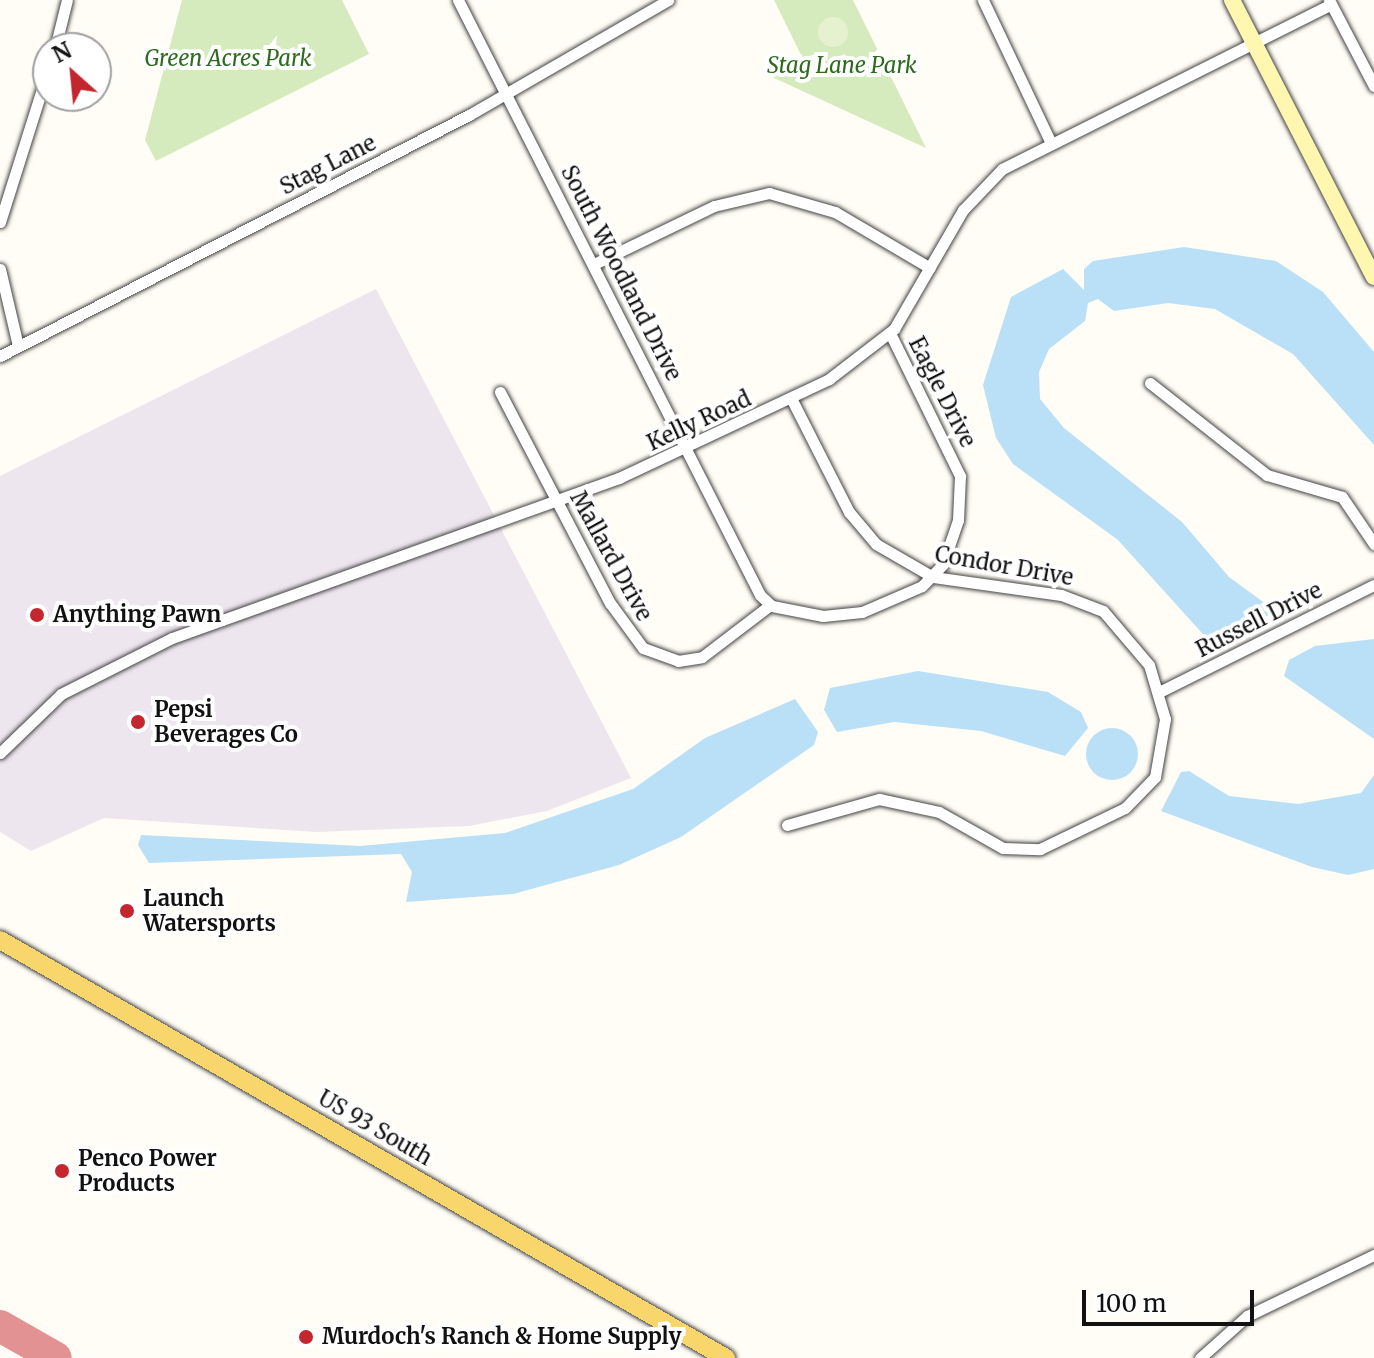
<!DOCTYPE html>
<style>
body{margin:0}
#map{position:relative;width:1374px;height:1358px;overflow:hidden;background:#fffdf5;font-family:Merriweather,serif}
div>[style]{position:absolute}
.industrial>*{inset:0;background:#eee6ef}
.green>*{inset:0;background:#d5ebbd}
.pitch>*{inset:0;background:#e6f2cf}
.round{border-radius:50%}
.water>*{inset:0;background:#b9e0f7}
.taxiway>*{height:32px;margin:-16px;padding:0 16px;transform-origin:16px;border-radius:16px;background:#e29292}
.roads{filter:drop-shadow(0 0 2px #444) drop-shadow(0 0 2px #444)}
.street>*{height:11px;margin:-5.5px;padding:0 5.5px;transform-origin:5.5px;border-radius:5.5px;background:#fff}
.secondary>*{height:16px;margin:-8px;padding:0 8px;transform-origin:8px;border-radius:8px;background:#fff6b0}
.primary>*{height:18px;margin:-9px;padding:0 9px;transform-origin:9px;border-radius:9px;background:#f9d66b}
.dots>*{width:22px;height:22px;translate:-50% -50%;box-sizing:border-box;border:4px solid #fff;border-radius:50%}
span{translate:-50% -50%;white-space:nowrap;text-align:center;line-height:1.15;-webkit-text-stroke:8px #fff;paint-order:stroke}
.park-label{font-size:22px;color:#2f6b1f;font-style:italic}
.street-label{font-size:22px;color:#111}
.poi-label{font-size:22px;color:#111;font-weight:700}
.left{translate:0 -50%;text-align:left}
.north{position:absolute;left:32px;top:32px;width:80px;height:80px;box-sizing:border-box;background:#fff;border:2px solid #a0a0a0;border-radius:50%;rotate:333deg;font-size:22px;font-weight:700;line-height:32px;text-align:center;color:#111}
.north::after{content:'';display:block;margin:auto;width:28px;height:36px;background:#c4262e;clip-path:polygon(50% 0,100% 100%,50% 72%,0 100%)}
.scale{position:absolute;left:1082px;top:1290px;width:172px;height:36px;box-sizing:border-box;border:4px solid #111;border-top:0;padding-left:10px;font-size:24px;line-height:28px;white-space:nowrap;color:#111;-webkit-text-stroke:6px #fff;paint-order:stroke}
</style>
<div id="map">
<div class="industrial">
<i style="clip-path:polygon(376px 289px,631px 778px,547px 811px,469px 826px,316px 832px,104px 818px,31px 851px,0 832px,0 476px)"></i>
</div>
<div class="green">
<i style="clip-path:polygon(182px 0,342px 0,369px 54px,156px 161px,145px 140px)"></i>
<i style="clip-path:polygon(774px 0,853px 0,926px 148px,770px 76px,803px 59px)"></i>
</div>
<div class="pitch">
<i class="round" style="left:818px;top:17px;width:30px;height:30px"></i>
</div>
<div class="water">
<i style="clip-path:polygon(1184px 247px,1276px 261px,1323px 292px,1374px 352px,1374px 445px,1293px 354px,1215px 309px,1168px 303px,1114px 311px,1098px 299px,1088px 303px,1085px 321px,1049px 349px,1039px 372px,1040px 399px,1064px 428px,1182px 522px,1229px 577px,1266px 604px,1271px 614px,1210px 642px,1118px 540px,1013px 464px,996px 438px,983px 385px,1011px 297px,1063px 269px,1084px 290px,1084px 269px,1093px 261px)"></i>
<i style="clip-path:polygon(1374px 639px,1374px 869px,1348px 875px,1312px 867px,1161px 811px,1181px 772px,1189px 771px,1229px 796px,1298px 804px,1361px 793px,1374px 775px,1374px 739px,1284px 676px,1289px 660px,1315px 646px)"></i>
<i style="clip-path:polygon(918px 671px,1048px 692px,1081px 712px,1088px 728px,1065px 756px,981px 731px,894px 722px,837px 732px,824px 710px,830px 688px)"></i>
<i style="clip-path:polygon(795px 699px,818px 732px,814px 745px,681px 837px,619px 865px,513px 894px,406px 902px,412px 872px,401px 854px,149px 863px,138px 845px,141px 835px,360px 846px,505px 833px,633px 789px,705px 738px)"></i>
<i class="round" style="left:1086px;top:728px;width:52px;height:52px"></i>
</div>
<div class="taxiway">
<i style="left:0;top:1326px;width:64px;rotate:29.7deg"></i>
</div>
<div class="roads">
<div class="street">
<i style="left:458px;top:0;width:667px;rotate:63.09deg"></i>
<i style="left:760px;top:595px;width:16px;rotate:43deg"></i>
<i style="left:772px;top:606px;width:52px;rotate:11.1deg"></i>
<i style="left:823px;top:616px;width:39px;rotate:-6deg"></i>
<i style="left:862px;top:612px;width:65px;rotate:-23.4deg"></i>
<i style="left:922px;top:586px;width:30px;rotate:-46deg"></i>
<i style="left:943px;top:564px;width:46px;rotate:-71.2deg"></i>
<i style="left:958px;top:520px;width:44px;rotate:-87.4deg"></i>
<i style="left:960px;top:476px;width:159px;rotate:-116.1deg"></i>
<i style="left:983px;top:0;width:158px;rotate:64.6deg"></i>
<i style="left:1329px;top:0;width:97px;rotate:62.4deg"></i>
<i style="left:55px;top:48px;width:49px;rotate:-76deg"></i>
<i style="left:0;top:222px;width:159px;rotate:-72.5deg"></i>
<i style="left:594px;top:264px;width:133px;rotate:-25.8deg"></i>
<i style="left:714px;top:206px;width:57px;rotate:-13.3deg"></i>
<i style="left:769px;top:193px;width:69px;rotate:16.1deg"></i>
<i style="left:835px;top:212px;width:110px;rotate:30.5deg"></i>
<i style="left:0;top:269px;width:79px;rotate:76.8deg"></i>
<i style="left:0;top:356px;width:527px;rotate:-27.2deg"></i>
<i style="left:469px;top:115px;width:230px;rotate:-30deg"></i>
<i style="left:1150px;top:383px;width:149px;rotate:38.2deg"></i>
<i style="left:1267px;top:475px;width:78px;rotate:16.3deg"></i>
<i style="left:1342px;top:497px;width:57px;rotate:55.8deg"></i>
<i style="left:500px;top:392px;width:238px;rotate:62.5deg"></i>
<i style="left:610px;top:603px;width:56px;rotate:53.7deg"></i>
<i style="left:643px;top:648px;width:37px;rotate:20deg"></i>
<i style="left:678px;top:661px;width:24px;rotate:-9deg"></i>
<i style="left:702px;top:657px;width:86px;rotate:-37.4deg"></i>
<i style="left:1161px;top:691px;width:238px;rotate:-26.5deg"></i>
<i style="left:0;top:753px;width:85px;rotate:-44deg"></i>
<i style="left:61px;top:694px;width:124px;rotate:-26.8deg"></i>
<i style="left:172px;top:638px;width:475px;rotate:-19.7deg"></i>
<i style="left:619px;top:478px;width:232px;rotate:-25.2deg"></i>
<i style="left:829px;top:379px;width:82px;rotate:-37.6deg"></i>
<i style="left:894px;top:329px;width:138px;rotate:-59.9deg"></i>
<i style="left:963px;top:210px;width:57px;rotate:-46.4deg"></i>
<i style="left:1002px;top:169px;width:368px;rotate:-26.6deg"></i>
<i style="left:787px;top:825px;width:96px;rotate:-15.8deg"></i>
<i style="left:879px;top:799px;width:61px;rotate:12.2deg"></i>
<i style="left:939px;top:812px;width:73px;rotate:29.4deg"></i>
<i style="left:1003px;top:848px;width:37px;rotate:2deg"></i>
<i style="left:1040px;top:849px;width:94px;rotate:-25.8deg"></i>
<i style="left:1125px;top:808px;width:43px;rotate:-45.9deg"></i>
<i style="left:1155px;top:777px;width:59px;rotate:-80.2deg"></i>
<i style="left:1165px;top:719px;width:56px;rotate:-106.5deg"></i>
<i style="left:1149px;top:665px;width:71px;rotate:-130.4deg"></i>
<i style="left:1103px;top:611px;width:45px;rotate:-159.1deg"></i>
<i style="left:1061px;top:595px;width:129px;rotate:-172deg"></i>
<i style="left:933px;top:577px;width:66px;rotate:-149.9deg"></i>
<i style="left:876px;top:544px;width:42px;rotate:-130.2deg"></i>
<i style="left:849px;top:512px;width:126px;rotate:-117deg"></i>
<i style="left:1200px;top:1358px;width:63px;rotate:-41.8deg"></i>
<i style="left:1247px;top:1316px;width:141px;rotate:-25.7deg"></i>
</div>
<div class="secondary">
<i style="left:1232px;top:0;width:311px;rotate:62.9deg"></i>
</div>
<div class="primary">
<i style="left:0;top:940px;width:838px;rotate:29.93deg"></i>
</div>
</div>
<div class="dots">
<i style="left:37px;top:615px;background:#c4262e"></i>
<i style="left:138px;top:722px;background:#c4262e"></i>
<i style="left:127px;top:911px;background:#c4262e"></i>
<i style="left:62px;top:1171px;background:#c4262e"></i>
<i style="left:306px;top:1337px;background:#c4262e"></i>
</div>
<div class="park-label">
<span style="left:228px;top:59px">Green Acres Park</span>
<span style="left:842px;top:66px">Stag Lane Park</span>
</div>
<div class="street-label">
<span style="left:328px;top:165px;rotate:-27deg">Stag Lane</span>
<span style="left:621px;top:273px;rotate:63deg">South Woodland Drive</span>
<span style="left:942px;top:392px;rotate:63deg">Eagle Drive</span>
<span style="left:699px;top:421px;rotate:-25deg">Kelly Road</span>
<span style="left:611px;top:556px;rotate:61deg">Mallard Drive</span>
<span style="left:1004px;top:566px;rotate:10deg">Condor Drive</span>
<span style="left:1259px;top:620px;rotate:-27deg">Russell Drive</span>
<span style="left:375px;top:1128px;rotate:30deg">US 93 South</span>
</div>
<div class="poi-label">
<span class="left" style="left:53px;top:615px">Anything Pawn</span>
<span class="left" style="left:154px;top:722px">Pepsi<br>Beverages Co</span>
<span class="left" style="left:143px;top:911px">Launch<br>Watersports</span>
<span class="left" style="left:78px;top:1171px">Penco Power<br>Products</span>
<span class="left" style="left:322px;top:1337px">Murdoch's Ranch &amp; Home Supply</span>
</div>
<div class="north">N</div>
<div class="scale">100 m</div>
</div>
